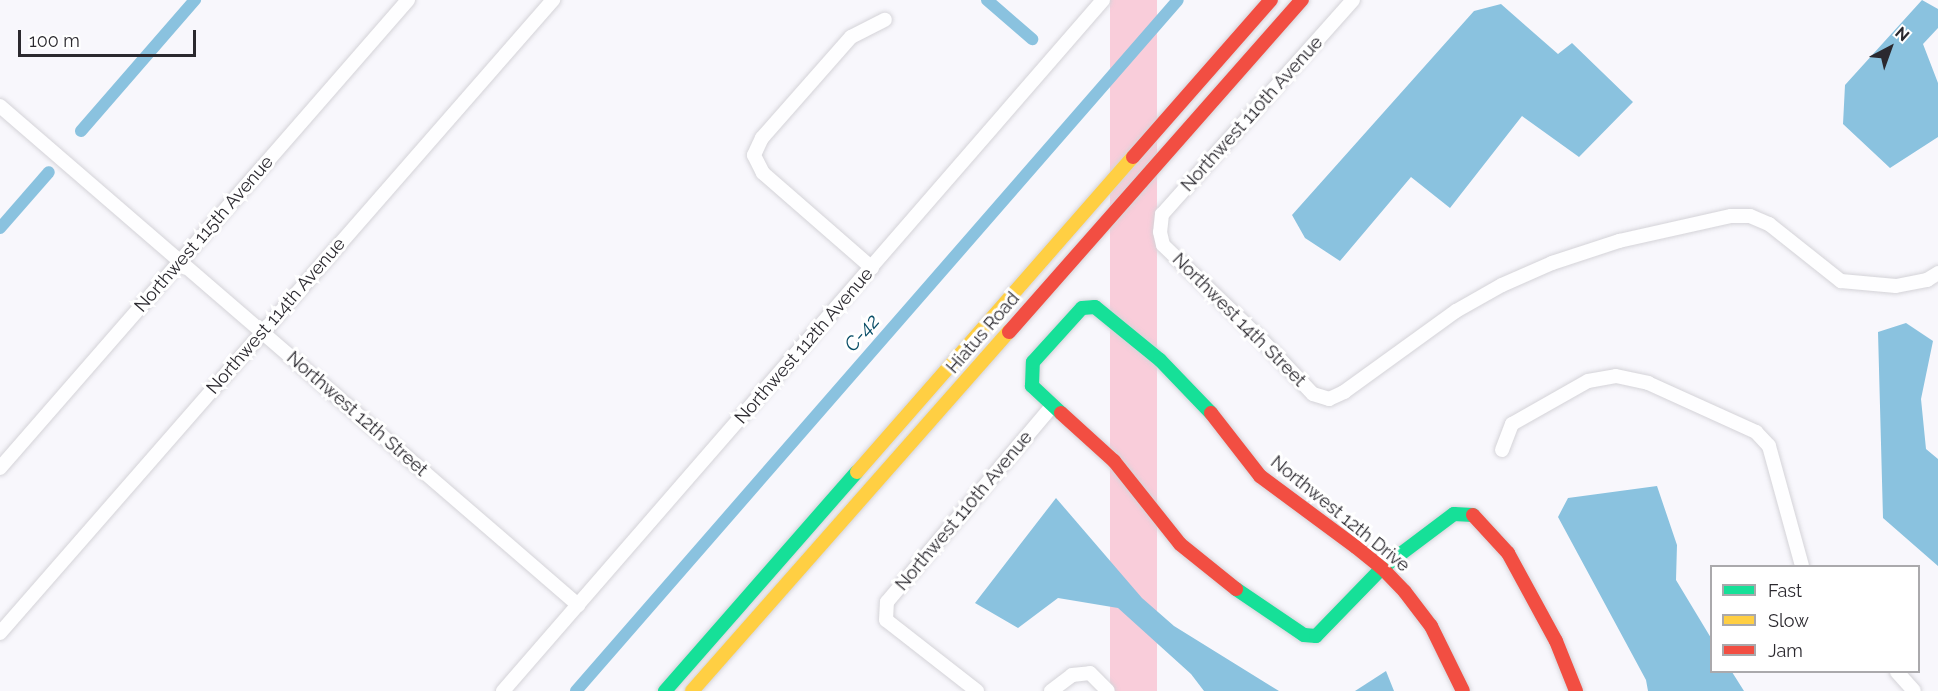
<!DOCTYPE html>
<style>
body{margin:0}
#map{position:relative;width:1938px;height:691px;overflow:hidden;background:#f8f7fc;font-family:Raleway,sans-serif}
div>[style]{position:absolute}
.green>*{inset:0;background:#f9cdda;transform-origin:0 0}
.water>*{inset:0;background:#8ac2df}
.canal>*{height:12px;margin:-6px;padding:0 6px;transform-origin:6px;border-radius:6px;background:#8ac2df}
.roads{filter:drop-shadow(0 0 2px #d4d3d8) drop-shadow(0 0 2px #d4d3d8)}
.street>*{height:14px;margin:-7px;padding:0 7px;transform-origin:7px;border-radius:7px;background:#fefeff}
.fast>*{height:14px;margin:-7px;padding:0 7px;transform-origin:7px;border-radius:7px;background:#16e098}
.slow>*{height:14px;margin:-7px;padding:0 7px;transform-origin:7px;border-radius:7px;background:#ffcf43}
.jam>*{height:14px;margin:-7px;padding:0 7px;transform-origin:7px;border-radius:7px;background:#f24e42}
span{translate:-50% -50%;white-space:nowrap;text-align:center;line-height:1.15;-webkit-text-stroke:6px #fff;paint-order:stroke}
.street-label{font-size:18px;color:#2b292f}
.water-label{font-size:20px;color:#074c66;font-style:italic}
.legend{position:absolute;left:1710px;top:565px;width:210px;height:108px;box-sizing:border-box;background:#fff;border:2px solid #aaa9ac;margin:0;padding:8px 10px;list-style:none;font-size:18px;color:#2b292f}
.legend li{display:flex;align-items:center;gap:12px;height:30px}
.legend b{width:30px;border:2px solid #aaa9ac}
.north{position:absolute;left:1860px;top:18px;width:60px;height:60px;-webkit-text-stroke:4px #fff;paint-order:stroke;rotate:41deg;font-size:16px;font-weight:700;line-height:24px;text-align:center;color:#2b292f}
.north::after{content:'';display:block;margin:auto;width:21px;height:27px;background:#2b292f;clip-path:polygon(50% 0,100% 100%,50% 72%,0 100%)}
.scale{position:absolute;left:18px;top:30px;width:178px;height:27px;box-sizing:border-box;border:3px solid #2b292f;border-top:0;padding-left:8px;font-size:18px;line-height:21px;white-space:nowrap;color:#2b292f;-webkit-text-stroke:4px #fff;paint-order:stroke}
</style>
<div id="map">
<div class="green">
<i style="left:1110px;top:0;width:47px;height:916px"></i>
</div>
<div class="water">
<i style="clip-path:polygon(1922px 0,1938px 9px,1938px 28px,1923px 44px,1938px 83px,1938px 137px,1890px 168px,1843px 124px,1845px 85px)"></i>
<i style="clip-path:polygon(1501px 4px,1558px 54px,1572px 43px,1633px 102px,1579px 157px,1522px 116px,1450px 208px,1411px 177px,1340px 261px,1305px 238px,1292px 215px,1474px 11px)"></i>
<i style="clip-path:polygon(1906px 323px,1933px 341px,1921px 399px,1926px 449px,1938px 459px,1938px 566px,1883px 518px,1878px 332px)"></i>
<i style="clip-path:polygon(1657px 486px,1677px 545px,1676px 580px,1711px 638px,1712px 672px,1732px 672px,1744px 691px,1648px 691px,1646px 680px,1558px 517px,1568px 498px)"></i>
<i style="clip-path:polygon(1056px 498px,1142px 598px,1174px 626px,1279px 691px,1204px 691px,1191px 674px,1118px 608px,1058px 598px,1018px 628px,975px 603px)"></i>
<i style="clip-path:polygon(1386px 671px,1394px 691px,1355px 691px)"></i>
</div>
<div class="canal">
<i style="left:987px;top:0;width:60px;rotate:40.9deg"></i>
<i style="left:81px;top:131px;width:174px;rotate:-49deg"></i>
<i style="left:0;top:228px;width:74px;rotate:-48.8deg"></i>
<i style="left:576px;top:691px;width:916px;rotate:-48.94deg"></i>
</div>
<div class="roads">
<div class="street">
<i style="left:1353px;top:0;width:287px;rotate:131.7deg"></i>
<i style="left:1162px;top:214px;width:18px;rotate:96deg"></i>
<i style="left:1160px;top:232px;width:13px;rotate:77deg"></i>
<i style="left:1163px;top:245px;width:134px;rotate:43.8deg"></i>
<i style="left:1260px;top:338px;width:77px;rotate:46.6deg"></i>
<i style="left:1313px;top:394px;width:17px;rotate:17deg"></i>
<i style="left:1329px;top:399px;width:17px;rotate:-25deg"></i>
<i style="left:1344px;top:392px;width:138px;rotate:-35.9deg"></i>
<i style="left:1456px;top:311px;width:53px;rotate:-29.5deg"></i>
<i style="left:1502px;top:285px;width:55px;rotate:-23.7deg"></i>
<i style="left:1552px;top:263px;width:71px;rotate:-18.2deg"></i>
<i style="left:1619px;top:241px;width:115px;rotate:-12.6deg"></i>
<i style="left:1731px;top:216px;width:19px"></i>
<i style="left:1750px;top:216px;width:21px;rotate:23deg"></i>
<i style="left:1769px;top:224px;width:92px;rotate:38.4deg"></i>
<i style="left:1841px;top:281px;width:55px;rotate:5.2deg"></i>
<i style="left:1896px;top:286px;width:32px;rotate:-11deg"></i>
<i style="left:1927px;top:280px;width:13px;rotate:-32deg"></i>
<i style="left:0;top:106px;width:764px;rotate:40.8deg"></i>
<i style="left:872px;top:268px;width:145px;rotate:-138.9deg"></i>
<i style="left:763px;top:173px;width:20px;rotate:-117deg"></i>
<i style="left:754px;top:155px;width:19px;rotate:-65deg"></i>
<i style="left:762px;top:138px;width:135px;rotate:-48.6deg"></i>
<i style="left:851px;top:37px;width:38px;rotate:-27deg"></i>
<i style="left:1502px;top:450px;width:28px;rotate:-69deg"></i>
<i style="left:1512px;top:424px;width:87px;rotate:-29.5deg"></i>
<i style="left:1588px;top:381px;width:28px;rotate:-10deg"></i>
<i style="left:1616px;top:376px;width:33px;rotate:12deg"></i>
<i style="left:1648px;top:383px;width:119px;rotate:24.4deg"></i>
<i style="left:1756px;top:432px;width:19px;rotate:47deg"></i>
<i style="left:1769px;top:446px;width:124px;rotate:74.6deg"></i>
<i style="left:0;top:468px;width:621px;rotate:-48.92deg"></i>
<i style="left:0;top:633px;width:841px;rotate:-48.86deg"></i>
<i style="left:1897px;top:672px;width:25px;rotate:48deg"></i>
<i style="left:503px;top:691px;width:915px;rotate:-49.03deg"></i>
<i style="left:977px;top:691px;width:115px;rotate:-142deg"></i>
<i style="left:886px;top:620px;width:18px;rotate:-87deg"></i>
<i style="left:887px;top:602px;width:256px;rotate:-49.9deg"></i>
<i style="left:1051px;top:691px;width:26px;rotate:-37deg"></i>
<i style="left:1072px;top:675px;width:18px;rotate:-6deg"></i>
<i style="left:1090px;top:673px;width:25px;rotate:45deg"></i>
</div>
<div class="fast">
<i style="left:1061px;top:413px;width:40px;rotate:-137deg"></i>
<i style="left:1032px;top:386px;width:24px;rotate:-88deg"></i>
<i style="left:1033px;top:362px;width:73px;rotate:-47.8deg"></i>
<i style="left:1082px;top:308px;width:13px;rotate:-4deg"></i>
<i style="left:1095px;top:307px;width:84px;rotate:39.2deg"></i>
<i style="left:1160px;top:360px;width:74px;rotate:46.1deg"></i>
<i style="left:1236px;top:589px;width:82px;rotate:34.1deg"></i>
<i style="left:1304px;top:635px;width:12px;rotate:5deg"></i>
<i style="left:1316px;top:636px;width:95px;rotate:-45.9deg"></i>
<i style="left:1382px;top:568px;width:90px;rotate:-36.9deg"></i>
<i style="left:1454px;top:514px;width:19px;rotate:3deg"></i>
<i style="left:665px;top:691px;width:291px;rotate:-48.8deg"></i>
</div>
<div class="slow">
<i style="left:857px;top:472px;width:419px;rotate:-48.8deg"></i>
<i style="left:692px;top:691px;width:479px;rotate:-48.6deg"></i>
</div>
<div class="jam">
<i style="left:1133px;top:157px;width:209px;rotate:-48.7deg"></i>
<i style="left:1009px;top:332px;width:443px;rotate:-48.6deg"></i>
<i style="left:1061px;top:413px;width:72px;rotate:42.2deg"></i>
<i style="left:1114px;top:461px;width:106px;rotate:51.5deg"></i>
<i style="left:1180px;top:544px;width:72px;rotate:38.8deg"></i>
<i style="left:1211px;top:413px;width:80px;rotate:52.1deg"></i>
<i style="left:1260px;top:476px;width:119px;rotate:36.5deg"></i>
<i style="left:1356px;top:547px;width:33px;rotate:39deg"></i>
<i style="left:1382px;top:568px;width:33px;rotate:46deg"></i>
<i style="left:1405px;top:592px;width:43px;rotate:52.6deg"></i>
<i style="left:1431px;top:626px;width:72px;rotate:63.8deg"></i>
<i style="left:1473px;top:515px;width:52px;rotate:47.4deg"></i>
<i style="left:1508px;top:553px;width:100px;rotate:61.4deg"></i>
<i style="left:1556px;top:641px;width:54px;rotate:68.2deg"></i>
</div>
</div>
<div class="street-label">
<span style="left:1252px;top:114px;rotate:-48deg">Northwest 110th Avenue</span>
<span style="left:204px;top:234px;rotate:-49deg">Northwest 115th Avenue</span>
<span style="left:276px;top:316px;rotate:-49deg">Northwest 114th Avenue</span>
<span style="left:1239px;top:320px;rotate:45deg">Northwest 14th Street</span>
<span style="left:983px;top:333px;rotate:-49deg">Hiatus Road</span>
<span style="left:804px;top:346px;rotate:-49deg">Northwest 112th Avenue</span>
<span style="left:357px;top:414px;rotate:41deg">Northwest 12th Street</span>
<span style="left:964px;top:511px;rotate:-50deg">Northwest 110th Avenue</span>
<span style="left:1340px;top:514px;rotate:39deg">Northwest 12th Drive</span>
</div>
<div class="water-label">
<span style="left:862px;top:333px;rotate:-49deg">C-42</span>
</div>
<ul class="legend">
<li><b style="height:8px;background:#16e098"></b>Fast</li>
<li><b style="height:8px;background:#ffcf43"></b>Slow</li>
<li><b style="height:8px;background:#f24e42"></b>Jam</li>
</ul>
<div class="north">N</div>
<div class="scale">100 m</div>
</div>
